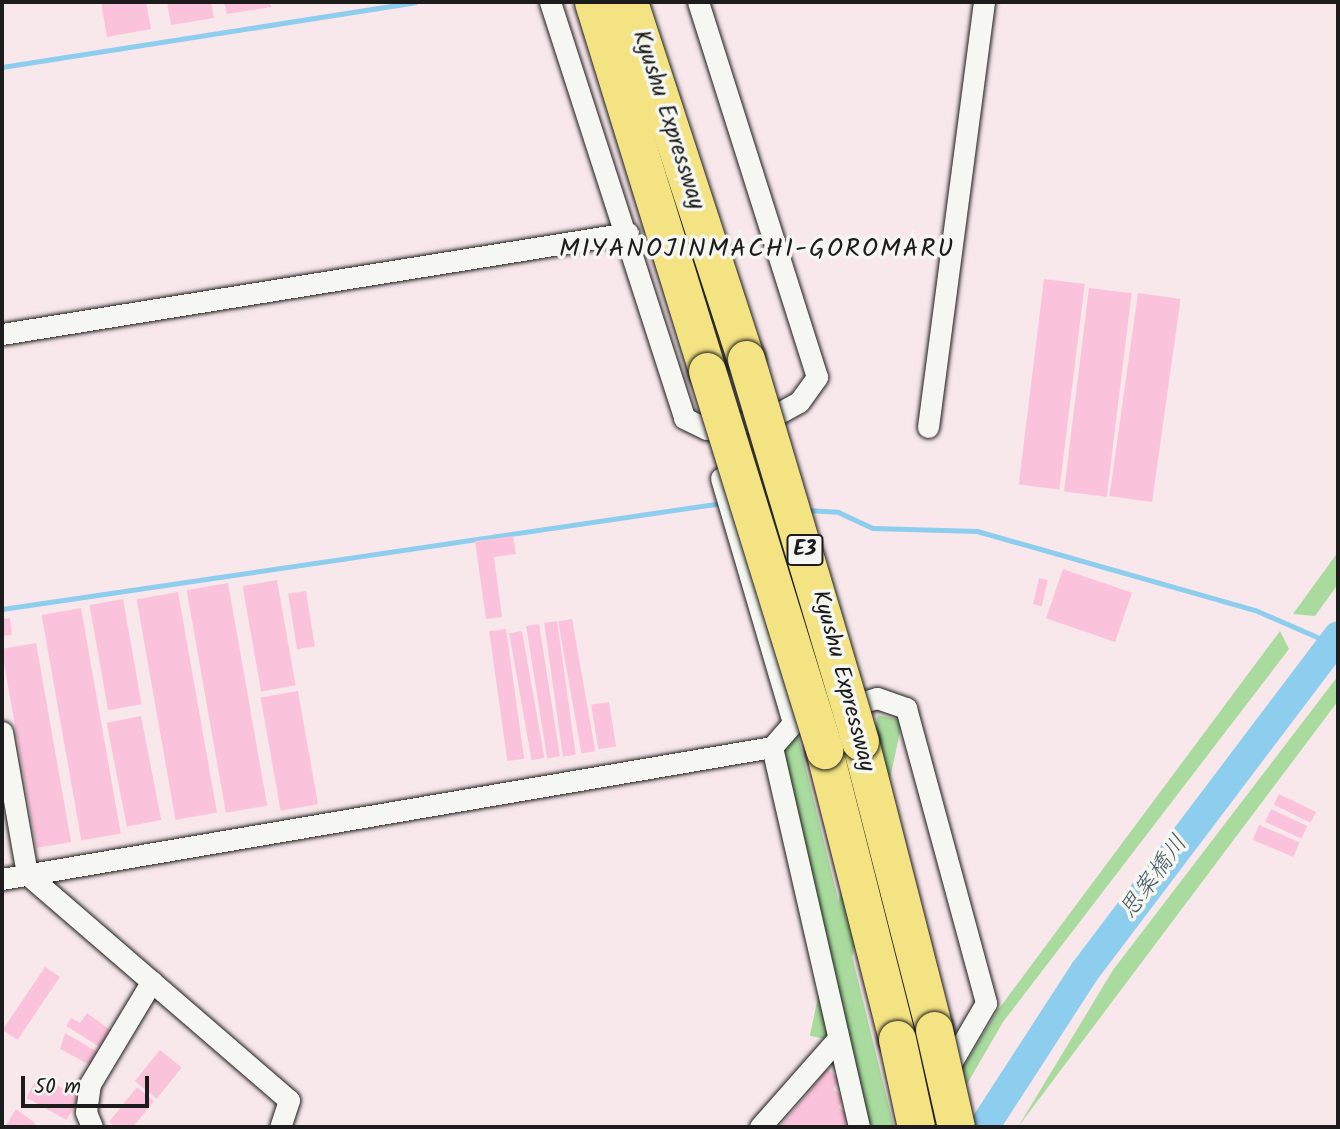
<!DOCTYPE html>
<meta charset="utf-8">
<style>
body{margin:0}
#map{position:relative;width:1340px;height:1129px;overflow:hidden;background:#f8e7eb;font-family:Kalam,"Klee One",sans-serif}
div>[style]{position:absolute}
.green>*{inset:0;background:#a8db9d;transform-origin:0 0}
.stream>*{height:5px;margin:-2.5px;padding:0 2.5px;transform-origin:2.5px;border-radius:2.5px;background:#8dcdee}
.river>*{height:30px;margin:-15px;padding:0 15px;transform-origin:15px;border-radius:15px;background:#8dcdee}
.building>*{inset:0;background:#fbc3db;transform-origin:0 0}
.roads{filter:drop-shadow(0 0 2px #1c1c1c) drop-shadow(0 0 2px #1c1c1c)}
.minor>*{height:21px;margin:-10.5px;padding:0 10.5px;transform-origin:10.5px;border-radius:10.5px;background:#f6f6f2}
.motorway>*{height:37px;margin:-18.5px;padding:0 18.5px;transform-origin:18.5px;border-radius:18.5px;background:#f4e382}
.bridges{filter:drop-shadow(0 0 2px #1c1c1c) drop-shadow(0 0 2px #1c1c1c)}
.motorway-bridge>*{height:37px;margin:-18.5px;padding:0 18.5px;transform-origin:18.5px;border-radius:18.5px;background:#f4e382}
span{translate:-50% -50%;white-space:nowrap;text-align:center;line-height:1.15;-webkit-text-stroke:7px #f6f6f2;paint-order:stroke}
.shield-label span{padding:2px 5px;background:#f6f6f2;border:2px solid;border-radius:5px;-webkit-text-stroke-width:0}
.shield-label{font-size:21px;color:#1c1c1c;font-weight:700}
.street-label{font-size:23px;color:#1c1c1c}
.water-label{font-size:24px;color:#445a66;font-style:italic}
.quarter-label{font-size:26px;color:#1c1c1c;letter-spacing:2px}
.frame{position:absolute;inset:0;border:4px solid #1c1c1c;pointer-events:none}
.scale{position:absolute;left:21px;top:1076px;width:128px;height:32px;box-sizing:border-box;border:4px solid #1c1c1c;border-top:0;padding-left:9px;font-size:21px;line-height:24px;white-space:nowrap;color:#1c1c1c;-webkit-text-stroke:5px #f6f6f2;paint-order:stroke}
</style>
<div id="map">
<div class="green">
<i style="clip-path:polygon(1338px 552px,1338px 584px,1315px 616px,1293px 614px)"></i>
<i style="clip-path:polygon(1280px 631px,1289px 649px,1003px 1022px,942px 1127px,927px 1127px,998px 1010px)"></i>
<i style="clip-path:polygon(1338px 676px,1338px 701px,1018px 1127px,1113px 970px)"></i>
<i style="left:878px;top:715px;width:25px;height:328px;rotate:12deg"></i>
<i style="clip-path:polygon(797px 732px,894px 1127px,870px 1127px,782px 760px,786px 743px)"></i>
</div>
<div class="stream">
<i style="left:2px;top:67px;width:418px;rotate:-8.9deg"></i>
<i style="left:805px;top:510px;width:33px;rotate:3deg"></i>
<i style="left:838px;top:512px;width:38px;rotate:25deg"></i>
<i style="left:873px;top:528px;width:104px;rotate:1.7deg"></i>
<i style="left:977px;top:531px;width:289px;rotate:15.9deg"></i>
<i style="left:1255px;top:610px;width:85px;rotate:23.6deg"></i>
<i style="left:2px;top:609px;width:728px;rotate:-8.38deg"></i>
</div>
<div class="river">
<i style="left:984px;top:1127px;width:186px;rotate:-57.1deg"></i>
<i style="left:1085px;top:971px;width:420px;rotate:-52.9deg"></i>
</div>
<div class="building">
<i style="clip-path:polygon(101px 2px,146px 2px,151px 29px,107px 37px)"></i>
<i style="clip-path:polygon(167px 2px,211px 2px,214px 18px,171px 25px)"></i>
<i style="clip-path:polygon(224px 2px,270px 2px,271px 7px,227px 14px)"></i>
<i style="left:1044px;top:279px;width:41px;height:207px;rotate:7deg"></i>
<i style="left:1089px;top:288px;width:43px;height:205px;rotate:7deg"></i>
<i style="left:1138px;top:293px;width:43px;height:205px;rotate:8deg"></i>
<i style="clip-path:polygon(513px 536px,516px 554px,494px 557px,502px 617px,486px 619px,475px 541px)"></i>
<i style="left:1063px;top:569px;width:73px;height:52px;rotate:19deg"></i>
<i style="left:1039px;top:578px;width:9px;height:27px;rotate:13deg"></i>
<i style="left:277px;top:580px;width:107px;height:35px;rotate:80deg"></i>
<i style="left:228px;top:583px;width:226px;height:42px;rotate:80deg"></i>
<i style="left:306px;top:591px;width:56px;height:18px;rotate:81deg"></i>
<i style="left:178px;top:592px;width:224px;height:42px;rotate:80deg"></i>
<i style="left:123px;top:599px;width:107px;height:34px;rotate:80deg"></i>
<i style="left:81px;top:608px;width:229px;height:40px;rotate:80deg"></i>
<i style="clip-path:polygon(10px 618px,12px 635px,2px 636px,2px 619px)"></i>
<i style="left:572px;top:619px;width:134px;height:14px;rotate:80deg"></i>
<i style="left:557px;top:621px;width:135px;height:13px;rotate:82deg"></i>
<i style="left:539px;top:624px;width:134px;height:13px;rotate:81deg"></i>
<i style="left:506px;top:629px;width:131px;height:17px;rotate:82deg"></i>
<i style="left:522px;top:631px;width:129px;height:13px;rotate:80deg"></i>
<i style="left:36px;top:643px;width:202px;height:35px;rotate:80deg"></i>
<i style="left:298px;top:691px;width:115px;height:38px;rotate:80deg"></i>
<i style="left:609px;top:702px;width:45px;height:18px;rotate:81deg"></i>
<i style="left:141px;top:716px;width:106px;height:35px;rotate:79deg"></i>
<i style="left:1279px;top:794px;width:41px;height:12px;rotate:26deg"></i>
<i style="left:1271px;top:809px;width:40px;height:14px;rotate:25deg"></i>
<i style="left:1259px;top:825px;width:44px;height:16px;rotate:23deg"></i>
<i style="left:45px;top:967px;width:18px;height:76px;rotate:34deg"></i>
<i style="clip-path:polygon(87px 1013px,113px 1032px,103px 1049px,66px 1026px,71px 1018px,80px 1023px)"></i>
<i style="clip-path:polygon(65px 1033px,101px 1054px,94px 1067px,60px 1049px)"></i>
<i style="left:160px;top:1050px;width:28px;height:40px;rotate:39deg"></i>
<i style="clip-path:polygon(827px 1069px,840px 1080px,833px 1089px,844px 1098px,838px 1107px,851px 1117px,843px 1127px,780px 1127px)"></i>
<i style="left:39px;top:1075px;width:46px;height:26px;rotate:29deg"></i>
<i style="clip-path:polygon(137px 1087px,154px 1101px,133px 1127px,115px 1127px,109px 1122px)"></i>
<i style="clip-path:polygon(16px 1109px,35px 1123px,33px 1127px,5px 1127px)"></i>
</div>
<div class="roads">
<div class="minor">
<i style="left:550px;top:2px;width:437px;rotate:72.1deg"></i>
<i style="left:684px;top:418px;width:25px;rotate:26deg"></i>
<i style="left:707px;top:429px;width:64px;rotate:-9.9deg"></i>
<i style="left:770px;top:418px;width:33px;rotate:-29deg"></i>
<i style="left:799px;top:402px;width:31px;rotate:-54deg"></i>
<i style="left:817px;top:377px;width:393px;rotate:-107.6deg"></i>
<i style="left:2px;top:334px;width:634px;rotate:-9.17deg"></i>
<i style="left:928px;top:427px;width:429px;rotate:-82.5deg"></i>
<i style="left:721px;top:478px;width:255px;rotate:73.6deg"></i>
<i style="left:793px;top:723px;width:32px;rotate:131deg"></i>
<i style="left:772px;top:747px;width:390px;rotate:77.1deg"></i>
<i style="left:842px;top:708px;width:36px;rotate:-16deg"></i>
<i style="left:877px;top:698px;width:31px;rotate:19deg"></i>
<i style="left:906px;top:708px;width:306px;rotate:74.8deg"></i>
<i style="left:986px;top:1003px;width:141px;rotate:120.2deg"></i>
<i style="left:2px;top:732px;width:144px;rotate:80deg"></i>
<i style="left:27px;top:874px;width:346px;rotate:40.8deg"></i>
<i style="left:289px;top:1100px;width:28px;rotate:108deg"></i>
<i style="left:2px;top:879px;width:781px;rotate:-9.73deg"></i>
<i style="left:92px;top:1127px;width:16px;rotate:-112deg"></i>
<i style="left:86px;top:1112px;width:28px;rotate:-82deg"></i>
<i style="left:90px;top:1084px;width:120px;rotate:-59deg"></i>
<i style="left:760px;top:1127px;width:113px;rotate:-48.6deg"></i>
</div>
<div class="motorway">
<i style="left:593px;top:2px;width:386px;rotate:72.8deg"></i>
<i style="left:629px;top:2px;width:376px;rotate:71.9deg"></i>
<i style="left:860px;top:741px;width:298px;rotate:75.6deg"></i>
<i style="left:824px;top:750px;width:298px;rotate:75.8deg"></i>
</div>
</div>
<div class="bridges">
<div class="motorway-bridge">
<i style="left:746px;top:359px;width:399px;rotate:73.4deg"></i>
<i style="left:707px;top:371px;width:397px;rotate:72.8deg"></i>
<i style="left:934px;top:1030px;width:99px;rotate:77.2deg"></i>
<i style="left:897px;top:1039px;width:90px;rotate:77.8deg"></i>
</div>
</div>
<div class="shield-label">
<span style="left:805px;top:550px">E3</span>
</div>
<div class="street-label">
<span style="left:668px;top:120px;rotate:72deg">Kyushu Expressway</span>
<span style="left:843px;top:681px;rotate:75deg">Kyushu Expressway</span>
</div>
<div class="water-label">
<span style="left:1154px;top:877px;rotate:-54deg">思案橋川</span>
</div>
<div class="quarter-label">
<span style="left:757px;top:250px">MIYANOJINMACHI-GOROMARU</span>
</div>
<div class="frame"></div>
<div class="scale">50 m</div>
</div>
